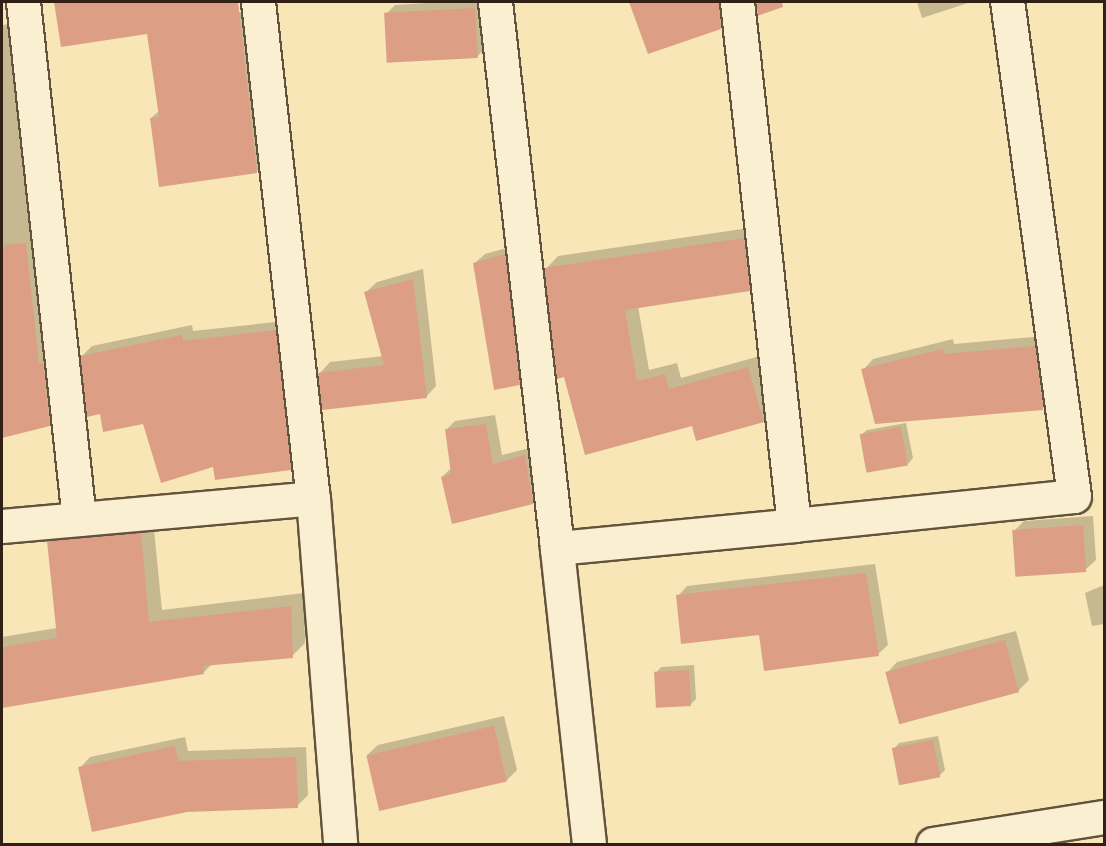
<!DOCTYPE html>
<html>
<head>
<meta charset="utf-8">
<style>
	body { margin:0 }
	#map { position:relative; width:1106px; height:846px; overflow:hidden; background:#f8e6b6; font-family:"EB Garamond",serif }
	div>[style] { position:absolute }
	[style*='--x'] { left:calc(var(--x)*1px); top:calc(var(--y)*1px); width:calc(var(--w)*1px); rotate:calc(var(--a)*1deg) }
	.shadow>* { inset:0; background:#0003 }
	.building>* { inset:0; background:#dc9f86; transform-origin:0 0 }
	.roads { filter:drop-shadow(2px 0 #63523e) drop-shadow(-2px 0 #63523e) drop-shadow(0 2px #63523e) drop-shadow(0 -2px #63523e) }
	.minor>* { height:33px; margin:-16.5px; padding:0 16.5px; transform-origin:16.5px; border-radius:16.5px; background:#faefd0 }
	.tertiary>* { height:33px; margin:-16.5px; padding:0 16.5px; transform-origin:16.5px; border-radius:16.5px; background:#faefd0 }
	span { translate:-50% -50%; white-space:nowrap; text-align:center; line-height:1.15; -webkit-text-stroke:6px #faefd0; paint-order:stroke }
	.frame { position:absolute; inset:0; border:3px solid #312016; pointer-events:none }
</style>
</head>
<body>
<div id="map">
	<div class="shadow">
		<div style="clip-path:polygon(55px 2px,201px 2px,153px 18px,254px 11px,270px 158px,256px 172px,151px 118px,159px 111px,148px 27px,62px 45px)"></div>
		<div style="clip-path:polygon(441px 2px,485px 2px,487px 46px,477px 57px,385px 15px,395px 5px)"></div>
		<div style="clip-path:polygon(635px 2px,729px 2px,731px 17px,720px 27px,632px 5px)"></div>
		<div style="clip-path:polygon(917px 2px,971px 2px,922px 18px)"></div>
		<div style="clip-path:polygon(13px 24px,17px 103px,35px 182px,60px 414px,49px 425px,2px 436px,2px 25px)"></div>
		<div style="clip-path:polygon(756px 227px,761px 278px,749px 290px,638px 306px,649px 370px,677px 363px,681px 378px,760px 356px,775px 409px,763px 421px,693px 424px,586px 453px,546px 269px,558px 256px)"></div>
		<div style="clip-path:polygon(514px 246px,529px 374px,519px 384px,475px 263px,485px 254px)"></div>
		<div style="clip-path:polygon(423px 269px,436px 386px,426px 397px,320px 373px,330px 362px,384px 356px,366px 292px,377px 282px)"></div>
		<div style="clip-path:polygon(285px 321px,301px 458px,290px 468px,215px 465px,144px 422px,101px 413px,82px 356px,92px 346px,192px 325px,193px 331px)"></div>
		<div style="clip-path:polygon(1045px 336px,1053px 398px,1043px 408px,863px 370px,873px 359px,953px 339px,954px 344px)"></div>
		<div style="clip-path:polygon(495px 415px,502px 455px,534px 447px,542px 493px,532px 503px,442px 477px,451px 468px,446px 430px,455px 421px)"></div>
		<div style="clip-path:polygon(906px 423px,913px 458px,908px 464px,861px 435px,867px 430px)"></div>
		<div style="clip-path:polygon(1093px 516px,1096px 560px,1085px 570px,1014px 531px,1024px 521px)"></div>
		<div style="clip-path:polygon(153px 520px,162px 610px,304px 593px,305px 643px,292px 656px,212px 664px,203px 673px,2px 706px,2px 637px,57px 628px,48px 541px,61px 528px)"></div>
		<div style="clip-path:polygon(875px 564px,888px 645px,878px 654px,760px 633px,678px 596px,687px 586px)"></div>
		<div style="clip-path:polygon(1104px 585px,1104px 624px,1092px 626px,1085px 593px)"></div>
		<div style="clip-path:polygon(1016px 631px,1029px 680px,1018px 691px,887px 673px,897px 662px)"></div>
		<div style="clip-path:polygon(694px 665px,696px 699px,690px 705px,656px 673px,661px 667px)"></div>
		<div style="clip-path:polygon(504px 716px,517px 770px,506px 781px,367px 755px,378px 745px)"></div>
		<div style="clip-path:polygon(938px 736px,945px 770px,939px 776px,894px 749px,899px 743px)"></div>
		<div style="clip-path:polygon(185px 737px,188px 751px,306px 747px,308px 795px,297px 806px,80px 768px,90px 757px)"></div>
	</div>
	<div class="building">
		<div style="clip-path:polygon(54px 2px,238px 2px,257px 173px,159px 187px,150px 118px,159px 117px,147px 34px,61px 47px)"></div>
		<div style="clip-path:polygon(629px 2px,719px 2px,721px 29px,648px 54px)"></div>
		<div style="clip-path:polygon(756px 2px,782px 2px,783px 7px,757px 16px)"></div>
		<div style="left:475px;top:8px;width:50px;height:91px;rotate:87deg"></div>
		<div style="clip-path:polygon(744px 238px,750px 291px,625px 310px,637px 381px,665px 374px,669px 389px,748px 367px,764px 422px,696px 441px,692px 426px,585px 455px,564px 377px,557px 379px,544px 268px)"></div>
		<div style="clip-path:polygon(26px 243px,39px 364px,43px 363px,50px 426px,2px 438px,2px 245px)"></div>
		<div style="clip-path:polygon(505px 254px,520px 385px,494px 390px,473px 263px)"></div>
		<div style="clip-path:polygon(413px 279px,427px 398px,322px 410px,318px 373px,384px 365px,364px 292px)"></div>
		<div style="clip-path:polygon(276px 330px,291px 470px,215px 480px,213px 467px,161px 483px,143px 424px,103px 432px,100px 414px,87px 417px,80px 356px,182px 335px,183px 341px)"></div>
		<div style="clip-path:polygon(1035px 346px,1043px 410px,875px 424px,861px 369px,943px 349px,944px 354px)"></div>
		<div style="clip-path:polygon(486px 424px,493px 464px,525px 455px,533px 504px,452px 524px,441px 477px,451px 474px,445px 429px)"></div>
		<div style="left:901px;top:427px;width:39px;height:42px;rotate:80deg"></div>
		<div style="left:1083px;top:525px;width:47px;height:71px;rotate:86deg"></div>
		<div style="clip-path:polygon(141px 532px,149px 622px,291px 606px,293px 658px,203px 666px,204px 674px,2px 708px,2px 647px,57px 638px,47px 541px)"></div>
		<div style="clip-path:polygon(866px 573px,879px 656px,764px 671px,759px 635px,681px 644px,676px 595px)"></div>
		<div style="left:1005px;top:640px;width:54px;height:124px;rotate:75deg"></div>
		<div style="left:689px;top:670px;width:36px;height:35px;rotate:87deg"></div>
		<div style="left:494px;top:726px;width:57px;height:131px;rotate:77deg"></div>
		<div style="left:933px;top:740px;width:38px;height:42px;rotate:79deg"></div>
		<div style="clip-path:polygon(175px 746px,178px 761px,296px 757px,298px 808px,187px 812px,92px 832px,78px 767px)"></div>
	</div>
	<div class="roads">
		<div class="minor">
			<div style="--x:23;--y:2;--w:520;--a:83.82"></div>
			<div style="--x:258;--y:2;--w:499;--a:83.7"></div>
			<div style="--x:313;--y:498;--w:347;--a:85.5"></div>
			<div style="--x:495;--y:2;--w:550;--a:83.52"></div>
			<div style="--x:794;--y:525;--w:281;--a:-5.9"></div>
			<div style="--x:1074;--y:496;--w:499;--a:-97.7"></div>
			<div style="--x:2;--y:526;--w:312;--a:-5.1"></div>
		</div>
		<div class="tertiary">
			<div style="--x:589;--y:844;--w:298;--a:-96.2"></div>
			<div style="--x:557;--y:548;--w:238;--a:-5.5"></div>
			<div style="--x:794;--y:525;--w:526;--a:-96.22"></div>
			<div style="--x:933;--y:844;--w:173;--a:-9"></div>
		</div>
	</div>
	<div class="frame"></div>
</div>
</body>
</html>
